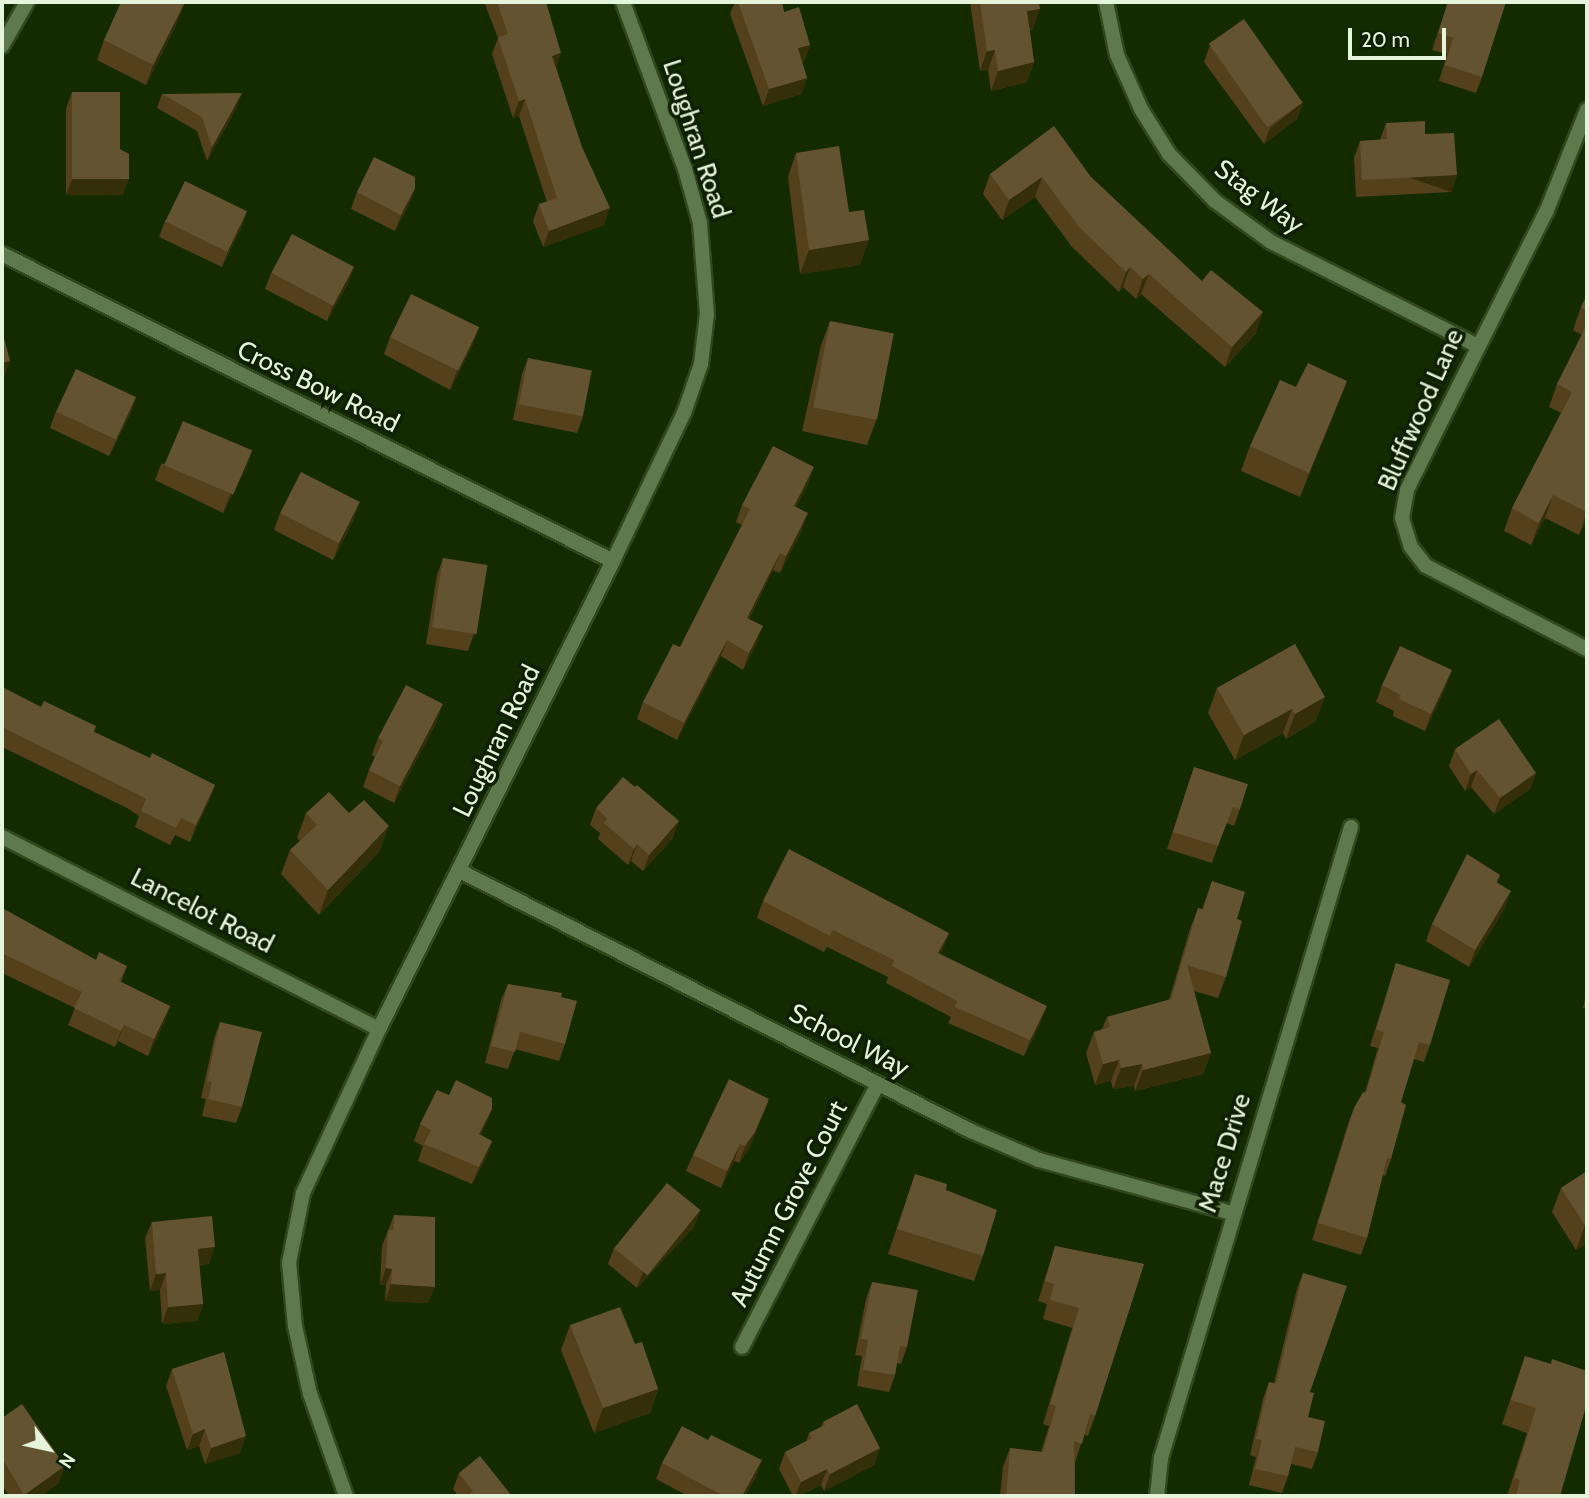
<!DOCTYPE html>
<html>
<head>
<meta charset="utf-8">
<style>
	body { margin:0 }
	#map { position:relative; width:1589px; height:1498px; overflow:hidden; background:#142b00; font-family:Cabin,sans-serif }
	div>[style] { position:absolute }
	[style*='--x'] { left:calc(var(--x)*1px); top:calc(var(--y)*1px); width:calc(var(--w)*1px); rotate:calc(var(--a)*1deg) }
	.roads { filter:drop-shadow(2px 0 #31471f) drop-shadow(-2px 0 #31471f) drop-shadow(0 2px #31471f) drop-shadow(0 -2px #31471f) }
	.minor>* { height:14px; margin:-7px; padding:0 7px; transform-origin:7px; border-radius:7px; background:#5e794c }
	.tertiary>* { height:14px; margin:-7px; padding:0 7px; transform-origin:7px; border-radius:7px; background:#5e794c }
	.wall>* { inset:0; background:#55401c }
	.shaded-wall>* { inset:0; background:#342f08; transform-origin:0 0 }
	.building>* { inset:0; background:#645331; transform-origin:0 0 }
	span { translate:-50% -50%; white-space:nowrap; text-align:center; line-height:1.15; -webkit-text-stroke:7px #0e2001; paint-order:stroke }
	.street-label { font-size:26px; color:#e5f5db }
	.frame { position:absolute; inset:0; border:4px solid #e5f5db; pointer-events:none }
	.north { position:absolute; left:14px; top:1414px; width:70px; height:70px; -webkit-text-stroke:5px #0e2001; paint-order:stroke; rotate:123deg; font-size:19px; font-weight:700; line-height:28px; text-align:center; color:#e5f5db }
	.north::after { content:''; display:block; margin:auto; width:24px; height:32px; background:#e5f5db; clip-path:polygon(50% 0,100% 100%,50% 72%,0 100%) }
	.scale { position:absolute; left:1348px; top:28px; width:98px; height:32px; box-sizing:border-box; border:4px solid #e5f5db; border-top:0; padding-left:9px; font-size:21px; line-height:24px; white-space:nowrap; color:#e5f5db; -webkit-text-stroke:5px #0e2001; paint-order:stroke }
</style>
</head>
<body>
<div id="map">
	<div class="roads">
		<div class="minor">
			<div style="--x:1106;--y:2;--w:54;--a:78.3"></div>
			<div style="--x:1117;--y:55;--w:59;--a:66"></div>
			<div style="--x:1141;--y:109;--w:53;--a:58.1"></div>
			<div style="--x:1169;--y:154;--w:66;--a:45.6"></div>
			<div style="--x:1215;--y:201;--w:69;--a:36.2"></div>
			<div style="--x:1271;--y:242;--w:229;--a:26.7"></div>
			<div style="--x:2;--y:46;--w:51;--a:-60.4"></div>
			<div style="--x:1587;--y:110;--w:108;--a:111.8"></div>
			<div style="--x:1547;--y:210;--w:313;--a:116.6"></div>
			<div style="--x:1407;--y:490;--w:28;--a:100"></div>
			<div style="--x:1402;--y:518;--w:30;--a:73"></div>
			<div style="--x:1411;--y:547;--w:24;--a:52"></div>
			<div style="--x:1426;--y:566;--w:181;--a:27.3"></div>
			<div style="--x:2;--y:254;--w:684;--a:26.68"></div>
			<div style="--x:2;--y:837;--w:423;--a:27"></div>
			<div style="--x:460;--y:871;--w:573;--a:26.97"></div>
			<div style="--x:971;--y:1131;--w:74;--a:23.1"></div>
			<div style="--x:1039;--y:1160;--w:200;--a:15.4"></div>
			<div style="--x:742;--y:1347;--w:296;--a:-62.7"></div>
			<div style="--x:1157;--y:1496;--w:38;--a:-84"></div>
			<div style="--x:1161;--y:1458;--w:659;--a:-73.24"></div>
		</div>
		<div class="tertiary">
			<div style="--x:346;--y:1496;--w:108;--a:-109.4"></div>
			<div style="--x:310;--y:1394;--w:70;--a:-102.4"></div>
			<div style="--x:295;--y:1326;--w:63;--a:-95.4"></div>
			<div style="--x:289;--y:1263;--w:71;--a:-78.7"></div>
			<div style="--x:303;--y:1193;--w:181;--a:-65.1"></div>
			<div style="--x:379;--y:1029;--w:523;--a:-63.43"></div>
			<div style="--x:613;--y:561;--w:164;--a:-64.4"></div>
			<div style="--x:684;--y:413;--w:52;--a:-70.9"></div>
			<div style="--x:701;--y:364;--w:50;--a:-83.2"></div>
			<div style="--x:707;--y:314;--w:91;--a:-94.4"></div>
			<div style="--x:700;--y:223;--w:56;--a:-105.5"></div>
			<div style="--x:685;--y:169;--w:178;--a:-110.4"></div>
		</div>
	</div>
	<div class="wall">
		<div style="clip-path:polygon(484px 2px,546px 2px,556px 67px,604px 225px,543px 247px,533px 221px,539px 204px,547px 202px,519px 116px,513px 118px,492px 54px,498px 38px)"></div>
		<div style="clip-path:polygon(735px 2px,782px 2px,784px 12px,810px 45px,804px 61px,802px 62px,807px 78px,801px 94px,763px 106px,730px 14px)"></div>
		<div style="clip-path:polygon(970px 2px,1039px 2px,1033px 29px,1030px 30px,1034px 62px,1027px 82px,991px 91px,988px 70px,980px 71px)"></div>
		<div style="clip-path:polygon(1448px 2px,1482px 77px,1476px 93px,1439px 81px,1447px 54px,1432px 50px)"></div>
		<div style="clip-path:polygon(184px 4px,176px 25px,146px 85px,97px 60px,104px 40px)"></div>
		<div style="clip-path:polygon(1210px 45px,1303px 102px,1297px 119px,1264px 144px,1204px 62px)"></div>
		<div style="clip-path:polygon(72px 92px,120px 149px,123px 195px,66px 195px,66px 109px)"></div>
		<div style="clip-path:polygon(162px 94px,237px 107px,207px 161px,197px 131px,157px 108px)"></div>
		<div style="clip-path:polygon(1386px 123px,1425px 134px,1457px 175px,1451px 192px,1356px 197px,1354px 158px,1360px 141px,1380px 140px)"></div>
		<div style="clip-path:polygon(796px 153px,849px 212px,860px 265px,800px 274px,788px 177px)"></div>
		<div style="clip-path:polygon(990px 174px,1091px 177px,1256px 333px,1225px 367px,1141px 294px,1136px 299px,1123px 287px,1119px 292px,1072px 247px,1035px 197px,1002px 220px,983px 194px)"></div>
		<div style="clip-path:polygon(415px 188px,409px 204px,395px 231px,351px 209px,357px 192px)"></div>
		<div style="clip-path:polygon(247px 211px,241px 228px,222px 267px,159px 237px,165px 221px)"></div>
		<div style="clip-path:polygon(354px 267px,348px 283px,327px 321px,265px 289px,271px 273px)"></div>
		<div style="clip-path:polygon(1587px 295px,1587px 517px,1579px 535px,1545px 518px,1531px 545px,1504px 531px,1512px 508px,1561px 413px,1549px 407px,1557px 384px,1582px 335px,1573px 330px,1581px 307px)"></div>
		<div style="clip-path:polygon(830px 321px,876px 421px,867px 445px,802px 431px,821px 345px)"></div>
		<div style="clip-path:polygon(390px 337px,473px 344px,450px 390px,384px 354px)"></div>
		<div style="clip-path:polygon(528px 358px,583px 417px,577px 433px,513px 420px,522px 374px)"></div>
		<div style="clip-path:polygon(1347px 381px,1300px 497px,1241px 471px,1250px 446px,1296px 387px)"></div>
		<div style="clip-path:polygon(136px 397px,130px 414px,109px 456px,50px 428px,56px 411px)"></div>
		<div style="clip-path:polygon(252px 451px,246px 468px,223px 513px,155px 480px,161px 464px)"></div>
		<div style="clip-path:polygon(808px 484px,796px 507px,802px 530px,780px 573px,773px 570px,749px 619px,757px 643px,743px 670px,721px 656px,677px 740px,637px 719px,643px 702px,680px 647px,742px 525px,736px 522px,742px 505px)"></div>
		<div style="clip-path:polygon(280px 513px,354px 519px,333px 560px,274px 530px)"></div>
		<div style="clip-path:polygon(443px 558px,474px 634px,468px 651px,426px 644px,437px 575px)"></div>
		<div style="clip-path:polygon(1295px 644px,1316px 721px,1286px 739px,1283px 733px,1235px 760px,1208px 713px,1217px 688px)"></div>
		<div style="clip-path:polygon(1382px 685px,1446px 687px,1425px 731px,1393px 716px,1394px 711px,1376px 702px)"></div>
		<div style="clip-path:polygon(2px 687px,41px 707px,150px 758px,215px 785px,209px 801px,190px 842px,175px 835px,170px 845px,135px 827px,139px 816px,127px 808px,2px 747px)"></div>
		<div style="clip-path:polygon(437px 721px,394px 803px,363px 787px,369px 770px,375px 757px,372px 755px,378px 738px)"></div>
		<div style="clip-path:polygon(1455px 749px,1536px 773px,1530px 789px,1494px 814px,1471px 787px,1465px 791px,1449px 766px)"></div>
		<div style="clip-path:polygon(1194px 767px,1240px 809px,1234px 826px,1226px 823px,1212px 863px,1167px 849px)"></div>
		<div style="clip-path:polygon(596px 808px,673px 838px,643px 871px,631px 861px,628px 865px,598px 839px,600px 833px,590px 825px)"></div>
		<div style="clip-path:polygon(306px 813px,380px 851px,319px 915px,281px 874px,290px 850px,300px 841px,297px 838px)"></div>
		<div style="clip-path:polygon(1500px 875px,1497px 883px,1505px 908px,1469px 967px,1426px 941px,1432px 924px)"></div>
		<div style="clip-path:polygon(1212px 881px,1237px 919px,1226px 977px,1218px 998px,1194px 991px,1211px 1053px,1203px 1074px,1135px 1091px,1134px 1086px,1113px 1089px,1111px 1081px,1095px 1085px,1086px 1053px,1094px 1032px,1102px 1029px,1107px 1017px,1169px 1000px,1190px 929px,1198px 908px,1202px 909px)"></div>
		<div style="clip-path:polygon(763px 901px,949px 933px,940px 954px,1041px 1022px,1024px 1056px,948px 1023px,951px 1017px,886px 983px,888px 977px,827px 947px,824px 952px,757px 918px)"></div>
		<div style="clip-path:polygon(2px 908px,96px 960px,127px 966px,121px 982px,170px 1006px,164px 1023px,148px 1056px,118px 1041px,115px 1047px,68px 1025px,75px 1008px,2px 973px)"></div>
		<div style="clip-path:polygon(1396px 963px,1430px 1045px,1424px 1062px,1414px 1059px,1401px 1102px,1391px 1159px,1385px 1176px,1383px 1175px,1367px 1238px,1361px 1255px,1312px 1240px,1348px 1124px,1354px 1108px,1365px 1092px,1378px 1048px,1370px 1046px)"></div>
		<div style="clip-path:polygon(508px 984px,561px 997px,565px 1044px,559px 1061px,515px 1049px,508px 1069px,485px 1063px,501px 1000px)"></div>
		<div style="clip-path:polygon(1587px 988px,1587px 1009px,1583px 1008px)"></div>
		<div style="clip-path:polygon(220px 1022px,242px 1107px,236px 1123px,202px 1116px,206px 1099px,201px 1098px,214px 1039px)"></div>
		<div style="clip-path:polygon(449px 1095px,492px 1109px,481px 1135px,492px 1141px,486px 1158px,472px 1184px,418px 1161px,423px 1146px,414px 1141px,420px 1124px)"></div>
		<div style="clip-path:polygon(769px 1099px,749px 1149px,739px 1163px,734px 1161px,721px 1188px,686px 1171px,693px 1155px)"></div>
		<div style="clip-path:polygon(1587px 1171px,1587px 1243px,1576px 1250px,1552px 1212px,1561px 1188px)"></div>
		<div style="clip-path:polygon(915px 1174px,946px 1190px,983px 1256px,974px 1281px,888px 1254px)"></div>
		<div style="clip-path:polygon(700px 1210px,694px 1227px,637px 1288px,608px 1264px,614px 1248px)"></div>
		<div style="clip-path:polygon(394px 1215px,428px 1303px,385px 1301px,386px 1285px,380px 1285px,382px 1246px)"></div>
		<div style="clip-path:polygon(152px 1222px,209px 1264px,199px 1265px,203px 1304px,197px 1321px,162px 1324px,160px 1290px,150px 1291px,145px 1238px)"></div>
		<div style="clip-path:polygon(1055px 1246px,1144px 1264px,1095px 1416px,1088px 1436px,1084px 1434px,1075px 1463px,1075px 1496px,1000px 1496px,1003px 1467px,1010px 1448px,1041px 1452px,1049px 1426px,1043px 1424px,1072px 1328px,1043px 1319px,1047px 1304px,1038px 1301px)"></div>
		<div style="clip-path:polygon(1303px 1273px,1310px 1392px,1308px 1417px,1318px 1452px,1312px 1469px,1291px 1464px,1288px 1476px,1282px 1493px,1249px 1485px,1256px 1457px,1250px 1455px,1263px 1399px,1269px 1382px,1274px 1383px,1297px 1289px)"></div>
		<div style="clip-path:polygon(872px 1282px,907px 1347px,901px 1364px,897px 1363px,895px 1375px,889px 1392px,857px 1386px,862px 1356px,855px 1355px,866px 1299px)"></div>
		<div style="clip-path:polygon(570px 1325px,635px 1344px,658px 1389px,650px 1413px,594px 1433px,561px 1350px)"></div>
		<div style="clip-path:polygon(1525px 1356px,1560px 1496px,1507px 1496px,1527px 1433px,1502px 1424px)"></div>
		<div style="clip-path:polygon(172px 1369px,240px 1453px,205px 1464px,199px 1446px,187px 1450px,166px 1386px)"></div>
		<div style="clip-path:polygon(2px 1418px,59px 1483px,40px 1496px,9px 1496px,2px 1485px)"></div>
		<div style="clip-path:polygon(823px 1422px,880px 1448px,874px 1465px,824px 1491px,821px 1485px,799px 1496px,793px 1496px,779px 1469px,785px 1452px,806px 1442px,809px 1433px,821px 1427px)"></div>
		<div style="clip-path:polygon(662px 1463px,756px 1477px,745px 1496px,688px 1496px,656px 1479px)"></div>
		<div style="clip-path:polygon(459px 1473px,512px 1496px,458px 1496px,453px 1489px)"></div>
	</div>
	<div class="shaded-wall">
		<div style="clip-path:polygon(184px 4px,176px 25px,146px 85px,153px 65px)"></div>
		<div style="clip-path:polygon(1040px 9px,1033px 29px,1020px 31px,1027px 11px)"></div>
		<div style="clip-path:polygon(810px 45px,804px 61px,792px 65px,798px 48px)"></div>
		<div style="clip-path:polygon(995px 50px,988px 70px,980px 71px,987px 51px)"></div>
		<div style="clip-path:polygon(561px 53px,555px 70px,552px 56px)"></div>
		<div style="clip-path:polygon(1034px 62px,1027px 82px,991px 91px,998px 71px)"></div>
		<div style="clip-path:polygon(807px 78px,801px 94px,763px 106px,769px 89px)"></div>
		<div style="clip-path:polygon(242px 93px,237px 107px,207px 161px,212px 147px)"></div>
		<div style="clip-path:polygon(525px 99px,519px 116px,513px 118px,519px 101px)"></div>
		<div style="clip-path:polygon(1303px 102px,1297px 119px,1264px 144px,1270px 128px)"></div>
		<div style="left:1457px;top:175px;width:18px;height:95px;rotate:109deg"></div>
		<div style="clip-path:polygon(1042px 177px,1035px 197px,1002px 220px,1009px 200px)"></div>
		<div style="clip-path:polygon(72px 179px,129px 179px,123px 195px,66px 195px)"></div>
		<div style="clip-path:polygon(415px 188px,409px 204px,395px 231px,401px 215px)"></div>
		<div style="clip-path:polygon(610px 208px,604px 225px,543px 247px,549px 231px)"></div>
		<div style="clip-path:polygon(247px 211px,241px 228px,222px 267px,228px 251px)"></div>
		<div style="clip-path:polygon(869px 240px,860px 265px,800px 274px,809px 250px)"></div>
		<div style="clip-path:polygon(354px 267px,348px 283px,327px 321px,333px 305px)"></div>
		<div style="clip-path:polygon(1130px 267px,1123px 287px,1119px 292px,1126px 272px)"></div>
		<div style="clip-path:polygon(1149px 274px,1141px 294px,1136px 299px,1143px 279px)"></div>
		<div style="clip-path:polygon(1263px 312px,1256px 333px,1225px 367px,1232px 347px)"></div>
		<div style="clip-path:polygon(479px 327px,473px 344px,450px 390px,456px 373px)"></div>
		<div style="clip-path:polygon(10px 361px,4px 377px,2px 378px,2px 363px)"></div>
		<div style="clip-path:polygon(1347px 381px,1338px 405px,1300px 497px,1309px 473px)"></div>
		<div style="clip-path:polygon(136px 397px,130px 414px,109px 456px,116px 440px)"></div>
		<div style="clip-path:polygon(252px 451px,246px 468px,223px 513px,229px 497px)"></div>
		<div style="clip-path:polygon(814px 467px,808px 484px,788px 523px,794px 506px)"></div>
		<div style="clip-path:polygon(1553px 495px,1545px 518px,1531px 545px,1539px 523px)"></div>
		<div style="clip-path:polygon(360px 502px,354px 519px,333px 560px,339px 543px)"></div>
		<div style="clip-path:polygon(1587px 511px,1587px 517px,1579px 535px)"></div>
		<div style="clip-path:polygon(808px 513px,802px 530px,780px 573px,786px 556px)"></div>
		<div style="clip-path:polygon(780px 553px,773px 570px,741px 634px,747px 618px)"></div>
		<div style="clip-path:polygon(763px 626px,757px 643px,743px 670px,749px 653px)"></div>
		<div style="clip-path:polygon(727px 640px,721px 656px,677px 740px,684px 723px)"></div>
		<div style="clip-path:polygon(1452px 670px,1446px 687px,1425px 731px,1431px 714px)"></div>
		<div style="clip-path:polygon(1325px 697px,1316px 721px,1286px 739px,1295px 714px)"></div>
		<div style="clip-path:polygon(443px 704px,437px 721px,394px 803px,400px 786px)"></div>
		<div style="clip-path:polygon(1292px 709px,1283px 733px,1235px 760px,1244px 735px)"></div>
		<div style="clip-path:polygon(1477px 770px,1471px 787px,1465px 791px,1471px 774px)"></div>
		<div style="clip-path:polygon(1536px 773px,1530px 789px,1494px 814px,1500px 798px)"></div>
		<div style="clip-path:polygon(215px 785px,209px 801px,190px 842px,196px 825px)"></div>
		<div style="clip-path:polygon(679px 821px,673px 838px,643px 871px,649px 855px)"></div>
		<div style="clip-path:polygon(389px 826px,380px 851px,319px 915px,328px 890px)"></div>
		<div style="clip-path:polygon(637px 844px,631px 861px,628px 865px,634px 849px)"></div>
		<div style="clip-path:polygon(1511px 891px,1505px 908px,1469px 967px,1475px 950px)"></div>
		<div style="clip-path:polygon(949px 933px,943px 950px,932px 969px,938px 953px)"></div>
		<div style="clip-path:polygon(170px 1006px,164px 1023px,148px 1056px,154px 1039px)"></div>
		<div style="clip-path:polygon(1047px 1006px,1041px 1022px,1024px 1056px,1030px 1040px)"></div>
		<div style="clip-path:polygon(124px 1025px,118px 1041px,115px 1047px,121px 1031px)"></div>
		<div style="clip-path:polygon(1211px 1053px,1203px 1074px,1135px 1091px,1143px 1070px)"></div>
		<div style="clip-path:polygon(1119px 1060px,1111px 1081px,1095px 1085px,1103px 1064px)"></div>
		<div style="clip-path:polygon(1142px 1064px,1134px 1086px,1113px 1089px,1121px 1068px)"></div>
		<div style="clip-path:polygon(769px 1099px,749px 1149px,739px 1163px,745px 1146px)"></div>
		<div style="clip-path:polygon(492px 1109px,486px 1125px,473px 1151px,479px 1134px)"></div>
		<div style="clip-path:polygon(492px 1141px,486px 1158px,472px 1184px,479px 1167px)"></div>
		<div style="clip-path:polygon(740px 1144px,734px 1161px,721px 1188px,727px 1171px)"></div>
		<div style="clip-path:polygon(700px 1210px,694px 1227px,637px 1288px,643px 1271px)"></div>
		<div style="clip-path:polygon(1587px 1224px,1587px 1243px,1576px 1250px,1585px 1225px)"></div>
		<div style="clip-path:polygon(215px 1247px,209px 1264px,192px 1265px,198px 1249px)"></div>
		<div style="clip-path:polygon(386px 1268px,392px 1269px,386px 1285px,380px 1285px)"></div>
		<div style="clip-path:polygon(166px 1273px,160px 1290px,150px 1291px,156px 1274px)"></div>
		<div style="clip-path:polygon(391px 1284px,435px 1287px,428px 1303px,385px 1301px)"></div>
		<div style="clip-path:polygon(203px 1304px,197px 1321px,162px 1324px,168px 1307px)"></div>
		<div style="clip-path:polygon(658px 1389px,650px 1413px,594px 1433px,603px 1408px)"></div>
		<div style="clip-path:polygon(205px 1429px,199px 1446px,187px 1450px,193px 1434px)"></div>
		<div style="clip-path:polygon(246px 1436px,240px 1453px,205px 1464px,211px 1448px)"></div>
		<div style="clip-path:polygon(880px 1448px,874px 1465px,824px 1491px,830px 1474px)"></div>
		<div style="clip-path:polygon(762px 1460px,756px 1477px,745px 1496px,742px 1496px)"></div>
		<div style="clip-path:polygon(65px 1466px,59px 1483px,40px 1496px,23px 1496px)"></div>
		<div style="clip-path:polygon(827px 1469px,821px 1485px,799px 1496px,795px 1496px,801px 1482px)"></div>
	</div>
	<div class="building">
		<div style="clip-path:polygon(121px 2px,179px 2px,184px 4px,153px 65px,104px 40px)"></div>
		<div style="clip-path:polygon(497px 2px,546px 2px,561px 53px,552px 56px,582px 147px,610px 208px,549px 231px,539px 204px,557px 198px,525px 99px,519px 101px,498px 38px,508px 34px)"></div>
		<div style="clip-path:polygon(738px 2px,782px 2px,784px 12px,799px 7px,810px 45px,798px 48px,807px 78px,769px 89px)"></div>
		<div style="clip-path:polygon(980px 2px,1039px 2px,1040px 9px,1027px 11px,1034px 62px,998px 71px,995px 50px,987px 51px)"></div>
		<div style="clip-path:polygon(1448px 2px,1506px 2px,1482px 77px,1445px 65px,1453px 38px,1438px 33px)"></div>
		<div style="left:1244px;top:19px;width:102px;height:43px;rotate:55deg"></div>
		<div style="clip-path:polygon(72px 92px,120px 92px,120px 149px,129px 154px,129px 179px,72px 179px)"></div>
		<div style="clip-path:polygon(242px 93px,212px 147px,202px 117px,162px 94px)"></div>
		<div style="clip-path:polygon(1425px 121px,1425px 134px,1454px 133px,1457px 175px,1362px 180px,1360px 141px,1387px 139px,1386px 123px)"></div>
		<div style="clip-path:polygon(1054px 126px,1091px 177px,1202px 281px,1211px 270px,1263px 312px,1232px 347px,1149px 274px,1143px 279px,1130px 267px,1126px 272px,1079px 227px,1042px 177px,1009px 200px,990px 174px)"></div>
		<div style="clip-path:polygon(839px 146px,849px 212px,864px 210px,869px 240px,809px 250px,796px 153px)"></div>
		<div style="clip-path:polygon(374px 157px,415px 177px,415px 188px,401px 215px,357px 192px)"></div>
		<div style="left:185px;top:181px;width:69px;height:45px;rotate:26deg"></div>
		<div style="left:292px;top:234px;width:70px;height:44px;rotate:28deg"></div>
		<div style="left:411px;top:294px;width:76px;height:48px;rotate:26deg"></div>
		<div style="clip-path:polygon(1587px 295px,1587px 311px,1581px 307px)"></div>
		<div style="left:830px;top:321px;width:65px;height:88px;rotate:11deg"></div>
		<div style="clip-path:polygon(1587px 324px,1587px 512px,1553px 495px,1539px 523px,1512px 508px,1572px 392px,1557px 384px)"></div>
		<div style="clip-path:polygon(2px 330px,10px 361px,2px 363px)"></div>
		<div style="left:528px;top:358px;width:65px;height:47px;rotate:11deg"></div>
		<div style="clip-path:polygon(1308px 363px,1347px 381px,1309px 473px,1250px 446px,1280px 380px,1296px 387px)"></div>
		<div style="left:76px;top:369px;width:66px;height:47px;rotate:25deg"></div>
		<div style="left:183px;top:421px;width:75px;height:48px;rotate:23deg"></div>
		<div style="clip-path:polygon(773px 446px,814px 467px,794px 506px,808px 513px,786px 556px,780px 553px,747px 618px,763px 626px,749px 653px,727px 640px,684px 723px,643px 702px,673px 644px,680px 647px,750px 509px,742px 505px)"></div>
		<div style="left:301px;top:472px;width:66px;height:46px;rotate:27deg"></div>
		<div style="left:443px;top:558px;width:45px;height:70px;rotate:9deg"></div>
		<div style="clip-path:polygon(1295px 644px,1325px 697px,1295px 714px,1292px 709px,1244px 735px,1217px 688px)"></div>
		<div style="clip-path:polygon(1400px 646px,1452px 670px,1431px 714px,1399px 699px,1401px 695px,1382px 685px)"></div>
		<div style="clip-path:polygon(406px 685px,443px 704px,400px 786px,369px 770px,383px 741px,378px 738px)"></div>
		<div style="clip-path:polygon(2px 687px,41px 707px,44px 701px,96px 726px,94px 732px,150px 758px,152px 753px,215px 785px,196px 825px,181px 818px,176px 828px,141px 811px,146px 799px,133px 792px,2px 727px)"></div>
		<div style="clip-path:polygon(1499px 719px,1536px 773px,1500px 798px,1477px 770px,1471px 774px,1455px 749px)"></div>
		<div style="clip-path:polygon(1194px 767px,1248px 784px,1240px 809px,1233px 807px,1218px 846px,1173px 832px)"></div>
		<div style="clip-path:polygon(623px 777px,635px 787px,637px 785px,679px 821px,649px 855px,637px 844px,634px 849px,604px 823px,607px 818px,596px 808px)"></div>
		<div style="clip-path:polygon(329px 792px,349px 813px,364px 800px,389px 826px,328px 890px,290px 850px,317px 825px,306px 813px)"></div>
		<div style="clip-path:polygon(789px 849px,949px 933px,938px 953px,1047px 1006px,1030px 1040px,955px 1007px,957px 1001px,892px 966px,894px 960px,833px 930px,830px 936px,763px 901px)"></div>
		<div style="clip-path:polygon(1467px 854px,1500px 875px,1496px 882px,1511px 891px,1475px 950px,1432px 924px)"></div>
		<div style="clip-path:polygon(1212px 881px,1245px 892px,1237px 919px,1242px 921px,1226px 977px,1187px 965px,1211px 1053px,1143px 1070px,1142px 1064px,1121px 1068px,1119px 1060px,1103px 1064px,1094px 1032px,1110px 1027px,1107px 1017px,1171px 999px,1198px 908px,1203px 910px)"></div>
		<div style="clip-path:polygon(2px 908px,96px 960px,99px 952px,127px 966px,119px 981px,170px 1006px,154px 1039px,124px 1025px,121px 1031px,74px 1008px,82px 992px,2px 953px)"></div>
		<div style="clip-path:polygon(1396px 963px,1450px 980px,1430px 1045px,1419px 1042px,1401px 1102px,1406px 1105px,1391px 1159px,1387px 1158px,1367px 1238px,1318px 1223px,1354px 1108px,1363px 1092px,1366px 1093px,1384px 1032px,1376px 1030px)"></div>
		<div style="clip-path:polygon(508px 984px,562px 993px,561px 997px,577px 1001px,565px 1044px,520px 1032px,515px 1052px,491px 1046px)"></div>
		<div style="clip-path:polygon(220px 1022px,262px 1032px,242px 1107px,208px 1099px,212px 1082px,207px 1081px)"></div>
		<div style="clip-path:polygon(729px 1079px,769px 1099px,755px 1132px,745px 1146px,740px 1144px,727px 1171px,693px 1155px)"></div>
		<div style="clip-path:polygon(456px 1080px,492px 1098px,492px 1109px,479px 1134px,492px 1141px,479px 1167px,424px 1144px,431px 1130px,420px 1124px,437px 1090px,449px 1095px)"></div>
		<div style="clip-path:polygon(1587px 1171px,1587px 1224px,1585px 1225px,1561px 1188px)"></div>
		<div style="clip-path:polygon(915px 1174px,947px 1184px,946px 1190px,997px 1210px,983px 1256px,897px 1229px)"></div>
		<div style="left:667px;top:1183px;width:43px;height:84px;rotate:39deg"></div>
		<div style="clip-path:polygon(394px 1215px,435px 1217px,435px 1287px,391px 1284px,392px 1269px,386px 1268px,388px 1230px,393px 1230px)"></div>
		<div style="clip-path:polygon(212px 1216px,215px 1247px,198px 1249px,203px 1304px,168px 1307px,166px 1273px,156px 1274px,152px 1222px)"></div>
		<div style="clip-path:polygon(1055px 1246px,1144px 1264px,1095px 1416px,1090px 1414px,1082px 1444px,1074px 1441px,1075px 1496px,1006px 1496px,1010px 1448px,1043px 1452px,1056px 1406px,1050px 1404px,1079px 1308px,1050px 1300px,1054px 1284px,1045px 1281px)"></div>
		<div style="clip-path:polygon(1303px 1273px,1347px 1286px,1310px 1392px,1314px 1393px,1308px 1417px,1325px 1421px,1318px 1452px,1295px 1447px,1288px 1476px,1255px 1469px,1262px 1440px,1256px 1439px,1269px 1382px,1276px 1384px)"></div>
		<div style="clip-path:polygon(872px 1282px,918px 1290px,907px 1347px,900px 1346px,895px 1375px,863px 1370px,868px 1340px,861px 1339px)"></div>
		<div style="clip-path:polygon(620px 1307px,635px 1344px,642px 1342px,658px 1389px,603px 1408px,570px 1325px)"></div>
		<div style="clip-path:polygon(224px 1352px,246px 1436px,211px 1448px,205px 1429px,193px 1434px,172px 1369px)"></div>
		<div style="clip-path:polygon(1525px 1356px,1551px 1364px,1552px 1359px,1587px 1371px,1587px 1403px,1560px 1496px,1516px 1496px,1520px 1480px,1514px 1478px,1536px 1408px,1511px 1400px)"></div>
		<div style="clip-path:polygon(22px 1404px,65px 1466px,24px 1495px,2px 1458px,2px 1418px)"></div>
		<div style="clip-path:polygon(857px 1404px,880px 1448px,830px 1474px,827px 1469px,801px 1482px,785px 1452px,812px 1438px,809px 1433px,825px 1425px,823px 1422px)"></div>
		<div style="clip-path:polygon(682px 1426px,708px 1440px,711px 1435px,762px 1460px,742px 1496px,724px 1496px,662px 1463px)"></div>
		<div style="clip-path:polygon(480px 1456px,512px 1496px,468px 1496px,473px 1491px,459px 1473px)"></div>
	</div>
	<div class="street-label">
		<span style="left:696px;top:139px;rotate:72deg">Loughran Road</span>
		<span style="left:1259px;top:197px;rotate:37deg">Stag Way</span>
		<span style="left:318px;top:387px;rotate:26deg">Cross Bow Road</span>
		<span style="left:1421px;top:410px;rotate:-66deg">Bluffwood Lane</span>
		<span style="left:497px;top:741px;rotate:-64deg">Loughran Road</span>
		<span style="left:202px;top:911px;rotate:27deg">Lancelot Road</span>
		<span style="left:849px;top:1041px;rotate:27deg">School Way</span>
		<span style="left:1225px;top:1153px;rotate:-73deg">Mace Drive</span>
		<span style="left:789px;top:1204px;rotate:-63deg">Autumn Grove Court</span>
	</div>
	<div class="frame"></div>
	<div class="north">N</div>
	<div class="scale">20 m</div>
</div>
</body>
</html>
